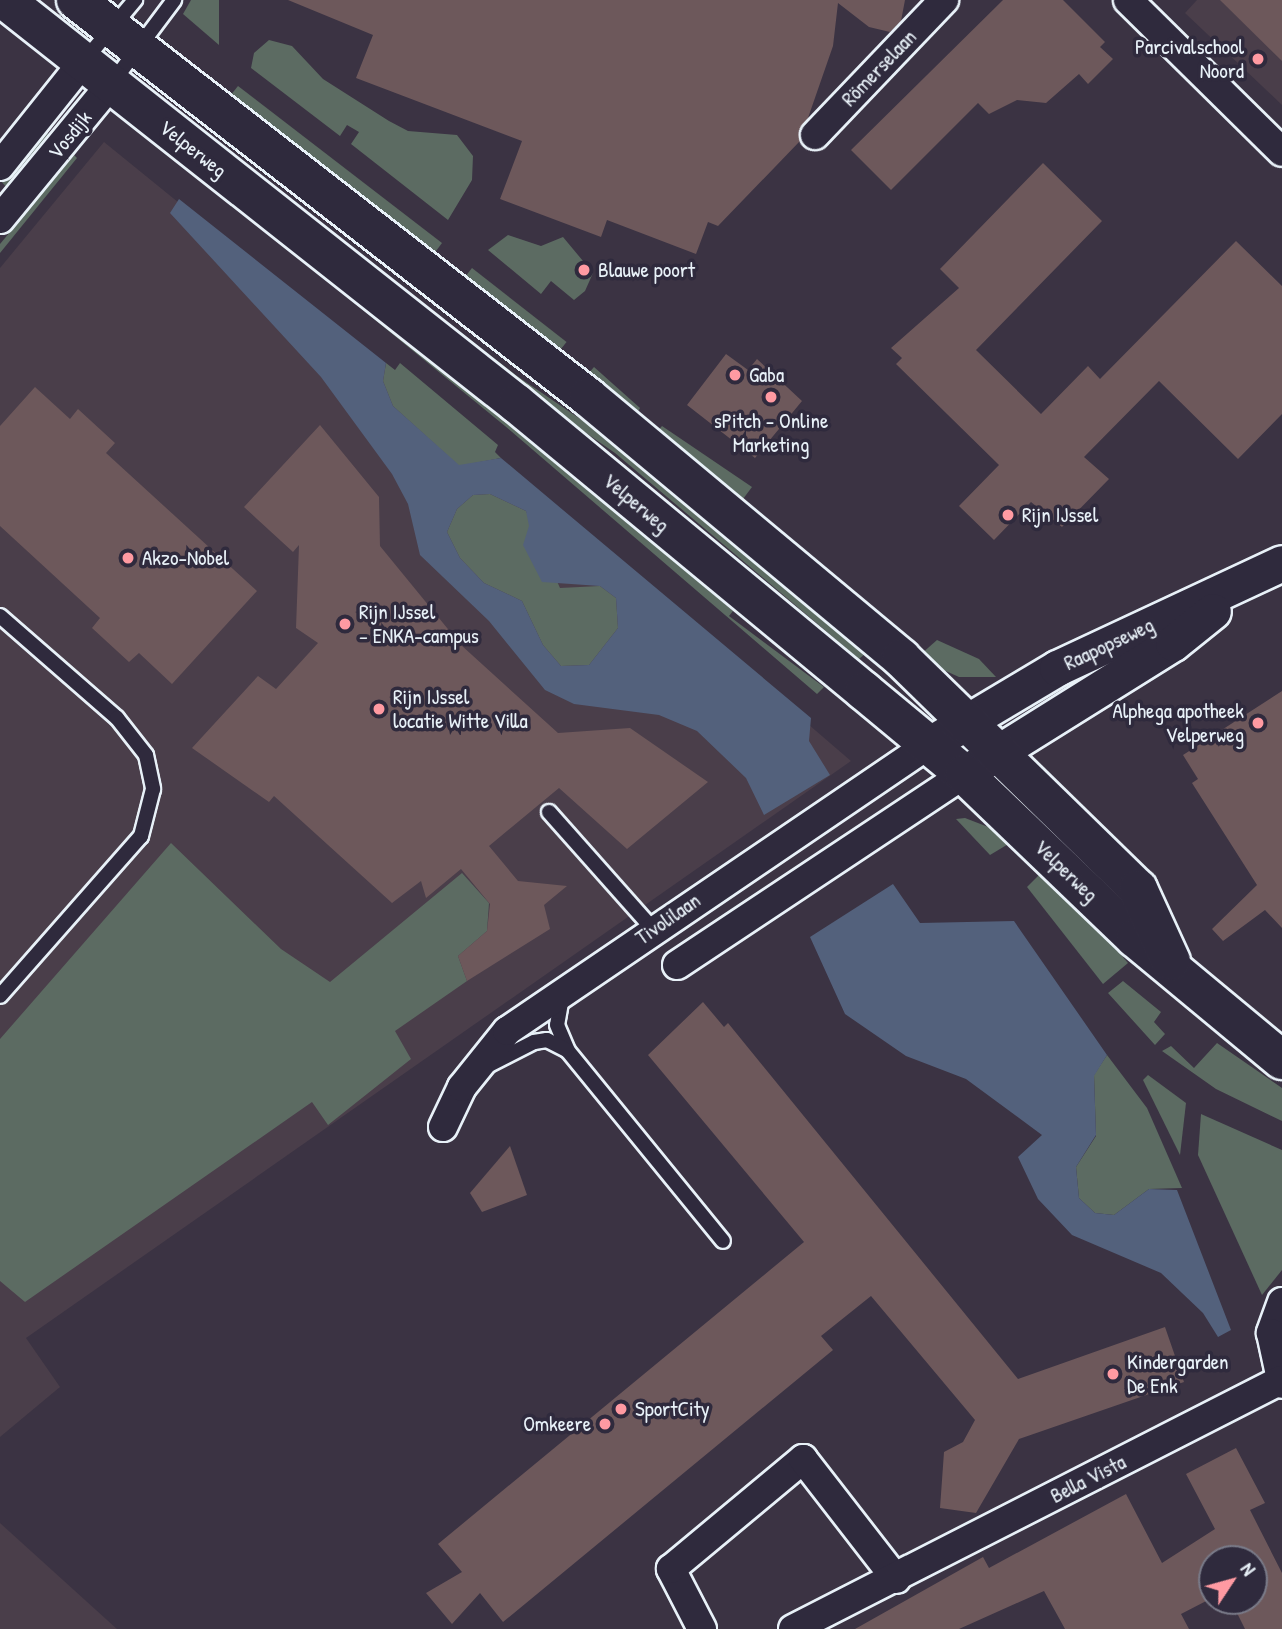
<!DOCTYPE html>
<html>
<head>
<meta charset="utf-8">
<style>
	body { margin:0 }
	#map { position:relative; width:1282px; height:1629px; overflow:hidden; background:#3b3343; font-family:"Patrick Hand",sans-serif }
	div>[style] { position:absolute }
	[style*='--x'] { left:calc(var(--x)*1px); top:calc(var(--y)*1px); width:calc(var(--w)*1px); rotate:calc(var(--a)*1deg) }
	.built>* { inset:0; background:#4a3e4a }
	.green>* { inset:0; background:#5c6b62; transform-origin:0 0 }
	.water>* { inset:0; background:#53617c }
	.building>* { inset:0; background:#6d585b }
	.roads { filter:drop-shadow(2px 0 #e8f1f8) drop-shadow(-2px 0 #e8f1f8) drop-shadow(0 2px #e8f1f8) drop-shadow(0 -2px #e8f1f8) }
	.service>* { height:14px; margin:-7px; padding:0 7px; transform-origin:7px; border-radius:7px; background:#2f2a3d }
	.minor>* { height:28px; margin:-14px; padding:0 14px; transform-origin:14px; border-radius:14px; background:#2f2a3d }
	.tertiary>* { height:35px; margin:-17.5px; padding:0 17.5px; transform-origin:17.5px; border-radius:17.5px; background:#2f2a3d }
	.secondary>* { height:38px; margin:-19px; padding:0 19px; transform-origin:19px; border-radius:19px; background:#2f2a3d }
	.dots>* { width:19px; height:19px; translate:-50% -50%; box-sizing:border-box; border:4px solid #2f2a3d; border-radius:50% }
	span { translate:-50% -50%; white-space:nowrap; text-align:center; line-height:1.15; -webkit-text-stroke:7px #2f2a3d; paint-order:stroke }
	.poi-label { font-size:21px; color:#e8f1f8 }
	.right { translate:-100% -50%; text-align:right }
	.left { translate:0 -50%; text-align:left }
	.street-label { font-size:21px; color:#e8f1f8 }
	.north { position:absolute; left:1198px; top:1545px; width:70px; height:70px; box-sizing:border-box; background:#2f2a3d; border:2px solid #797a88; border-radius:50%; rotate:54deg; font-size:19px; font-weight:700; line-height:28px; text-align:center; color:#e8f1f8 }
	.north::after { content:''; display:block; margin:auto; width:24px; height:32px; background:#ff9aa2; clip-path:polygon(50% 0,100% 100%,50% 72%,0 100%) }
</style>
</head>
<body>
<div id="map">
	<div class="built">
		<div style="clip-path:polygon(1197px 0,1282px 0,1282px 105px,1185px 13px)"></div>
		<div style="clip-path:polygon(104px 142px,588px 535px,851px 761px,26px 1338px,60px 1387px,0 1437px,0 268px)"></div>
		<div style="clip-path:polygon(0 1523px,117px 1629px,0 1629px)"></div>
	</div>
	<div class="green">
		<div style="clip-path:polygon(191px 0,219px 0,219px 45px,183px 14px)"></div>
		<div style="clip-path:polygon(269px 40px,292px 46px,323px 79px,389px 121px,408px 131px,457px 135px,473px 156px,472px 180px,448px 220px,351px 144px,359px 132px,347px 125px,340px 136px,251px 68px,254px 53px)"></div>
		<div style="clip-path:polygon(238px 86px,442px 243px,433px 255px,230px 96px)"></div>
		<div style="clip-path:polygon(43px 129px,50px 135px,7px 188px,0 180px)"></div>
		<div style="clip-path:polygon(201px 132px,517px 376px,620px 446px,866px 653px,859px 659px,615px 453px,514px 383px)"></div>
		<div style="clip-path:polygon(74px 155px,77px 158px,0 253px,0 244px)"></div>
		<div style="clip-path:polygon(178px 159px,438px 356px,733px 611px,729px 616px,824px 687px,817px 694px,505px 426px)"></div>
		<div style="clip-path:polygon(508px 235px,541px 246px,563px 237px,593px 273px,585px 291px,574px 300px,551px 281px,541px 294px,488px 250px)"></div>
		<div style="left:472px;top:268px;width:120px;height:13px;rotate:38deg"></div>
		<div style="clip-path:polygon(386px 363px,395px 370px,400px 363px,498px 445px,495px 452px,501px 458px,459px 466px,393px 406px,383px 381px)"></div>
		<div style="clip-path:polygon(594px 367px,640px 408px,636px 415px,587px 375px)"></div>
		<div style="clip-path:polygon(662px 426px,752px 487px,740px 503px,656px 433px)"></div>
		<div style="clip-path:polygon(490px 494px,526px 511px,560px 588px,600px 586px,616px 598px,618px 628px,589px 665px,561px 666px,543px 645px,522px 601px,484px 583px,460px 558px,447px 532px,457px 509px,473px 495px)"></div>
		<div style="clip-path:polygon(937px 640px,979px 659px,996px 677px,959px 677px,928px 663px,920px 655px)"></div>
		<div style="clip-path:polygon(965px 818px,996px 830px,1010px 843px,990px 855px,956px 819px)"></div>
		<div style="clip-path:polygon(171px 843px,281px 949px,330px 982px,462px 873px,489px 903px,487px 931px,458px 956px,467px 981px,395px 1031px,411px 1059px,328px 1125px,312px 1102px,25px 1302px,0 1281px,0 1039px)"></div>
		<div style="clip-path:polygon(1046px 868px,1128px 963px,1103px 984px,1027px 887px)"></div>
		<div style="clip-path:polygon(1123px 981px,1161px 1012px,1154px 1022px,1165px 1034px,1155px 1045px,1108px 993px)"></div>
		<div style="clip-path:polygon(1217px 1043px,1282px 1088px,1282px 1121px,1216px 1089px,1162px 1051px,1171px 1046px,1194px 1068px)"></div>
		<div style="clip-path:polygon(1107px 1055px,1147px 1108px,1182px 1188px,1149px 1189px,1114px 1215px,1095px 1213px,1079px 1198px,1076px 1167px,1096px 1136px,1094px 1075px)"></div>
		<div style="clip-path:polygon(1148px 1075px,1186px 1103px,1180px 1155px,1143px 1080px)"></div>
		<div style="clip-path:polygon(1201px 1114px,1282px 1150px,1282px 1270px,1262px 1295px,1198px 1155px)"></div>
	</div>
	<div class="water">
		<div style="clip-path:polygon(evenodd,179px 199px,386px 363px,383px 381px,393px 406px,459px 465px,501px 458px,811px 718px,809px 741px,830px 775px,764px 815px,746px 778px,697px 731px,659px 715px,574px 704px,545px 690px,489px 621px,420px 555px,408px 504px,392px 474px,321px 377px,170px 213px,179px 199px,490px 494px,526px 511px,529px 526px,523px 545px,542px 582px,600px 586px,616px 598px,618px 628px,589px 665px,561px 666px,543px 645px,522px 601px,484px 583px,460px 558px,447px 532px,457px 509px,473px 495px,490px 494px)"></div>
		<div style="clip-path:polygon(893px 884px,920px 923px,1014px 921px,1107px 1055px,1094px 1076px,1096px 1135px,1076px 1167px,1079px 1198px,1095px 1213px,1114px 1215px,1149px 1189px,1177px 1190px,1231px 1330px,1218px 1337px,1203px 1313px,1161px 1273px,1072px 1235px,1038px 1199px,1018px 1157px,1042px 1135px,966px 1079px,906px 1056px,845px 1014px,810px 937px)"></div>
	</div>
	<div class="building">
		<div style="clip-path:polygon(288px 0,905px 0,901px 21px,890px 32px,869px 27px,838px 3px,833px 46px,800px 141px,718px 226px,708px 222px,696px 254px,607px 220px,601px 237px,500px 199px,522px 141px,356px 78px,373px 35px)"></div>
		<div style="clip-path:polygon(1003px 0,1063px 0,1105px 42px,1100px 47px,1113px 59px,1088px 84px,1079px 74px,1046px 103px,1017px 100px,989px 114px,978px 103px,891px 190px,851px 150px)"></div>
		<div style="clip-path:polygon(1220px 0,1282px 0,1282px 61px)"></div>
		<div style="clip-path:polygon(1043px 163px,1102px 221px,976px 350px,1041px 414px,1088px 366px,1100px 379px,1236px 241px,1282px 286px,1282px 414px,1238px 459px,1159px 381px,1084px 457px,1109px 479px,1062px 527px,1031px 502px,994px 540px,959px 506px,999px 465px,896px 364px,902px 358px,891px 348px,959px 288px,940px 269px)"></div>
		<div style="clip-path:polygon(726px 354px,748px 370px,757px 359px,802px 401px,755px 458px,687px 405px)"></div>
		<div style="clip-path:polygon(35px 387px,70px 419px,78px 409px,115px 443px,106px 453px,257px 591px,172px 684px,139px 653px,129px 662px,92px 628px,100px 618px,0 526px,0 426px)"></div>
		<div style="clip-path:polygon(320px 425px,379px 497px,380px 546px,461px 645px,558px 733px,630px 728px,708px 782px,627px 849px,559px 788px,489px 846px,518px 881px,567px 886px,544px 905px,550px 929px,467px 981px,458px 956px,487px 931px,490px 904px,461px 869px,426px 898px,421px 881px,392px 903px,274px 796px,269px 802px,192px 748px,258px 676px,276px 689px,318px 643px,296px 628px,299px 545px,293px 552px,244px 507px)"></div>
		<div style="clip-path:polygon(1282px 691px,1282px 928px,1265px 910px,1223px 941px,1212px 929px,1257px 885px,1192px 783px,1198px 779px,1183px 755px)"></div>
		<div style="clip-path:polygon(703px 1002px,724px 1027px,728px 1023px,1018px 1379px,1165px 1327px,1184px 1382px,1019px 1439px,976px 1513px,940px 1508px,944px 1452px,963px 1442px,975px 1420px,871px 1296px,821px 1336px,833px 1350px,503px 1622px,480px 1593px,452px 1624px,426px 1593px,462px 1572px,438px 1544px,804px 1242px,648px 1055px)"></div>
		<div style="clip-path:polygon(510px 1146px,527px 1195px,482px 1212px,470px 1193px)"></div>
		<div style="clip-path:polygon(1236px 1448px,1265px 1503px,1250px 1510px,1282px 1573px,1282px 1629px,1245px 1629px,1231px 1601px,1254px 1601px,1254px 1559px,1212px 1559px,1212px 1598px,1181px 1614px,1189px 1629px,1065px 1629px,1044px 1591px,959px 1629px,855px 1629px,983px 1557px,989px 1568px,1126px 1494px,1162px 1563px,1215px 1529px,1186px 1474px)"></div>
	</div>
	<div class="roads">
		<div class="service">
			<div style="--x:84;--y:61;--w:80;--a:-50.1"></div>
			<div style="--x:112;--y:83;--w:104;--a:-53.2"></div>
			<div style="--x:0;--y:616;--w:155;--a:41.1"></div>
			<div style="--x:117;--y:718;--w:47;--a:51.9"></div>
			<div style="--x:146;--y:755;--w:35;--a:78"></div>
			<div style="--x:153;--y:789;--w:49;--a:104.3"></div>
			<div style="--x:141;--y:836;--w:213;--a:131.4"></div>
			<div style="--x:549;--y:812;--w:157;--a:48.4"></div>
			<div style="--x:562;--y:997;--w:28;--a:100"></div>
			<div style="--x:557;--y:1025;--w:28;--a:67"></div>
			<div style="--x:568;--y:1051;--w:245;--a:50.8"></div>
			<div style="--x:485;--y:1067;--w:55;--a:-27"></div>
			<div style="--x:534;--y:1042;--w:13;--a:-9"></div>
			<div style="--x:547;--y:1040;--w:22;--a:27"></div>
		</div>
		<div class="minor">
			<div style="--x:1128;--y:0;--w:216;--a:44.6"></div>
			<div style="--x:815;--y:135;--w:187;--a:-46.3"></div>
			<div style="--x:0;--y:166;--w:133;--a:-51.4"></div>
			<div style="--x:0;--y:219;--w:175;--a:-50.6"></div>
			<div style="--x:677;--y:965;--w:345;--a:-33.6"></div>
			<div style="--x:443;--y:1127;--w:44;--a:-64.6"></div>
			<div style="--x:462;--y:1087;--w:72;--a:-51.2"></div>
			<div style="--x:507;--y:1031;--w:509;--a:-34.19"></div>
			<div style="--x:1282;--y:1302;--w:33;--a:110"></div>
			<div style="--x:1271;--y:1333;--w:52;--a:77.8"></div>
			<div style="--x:702;--y:1629;--w:68;--a:-117.3"></div>
			<div style="--x:671;--y:1569;--w:172;--a:-39.8"></div>
			<div style="--x:803;--y:1459;--w:152;--a:52.2"></div>
			<div style="--x:793;--y:1629;--w:548;--a:-27.03"></div>
		</div>
		<div class="tertiary">
			<div style="--x:928;--y:745;--w:150;--a:-30.8"></div>
			<div style="--x:1057;--y:668;--w:248;--a:-25"></div>
			<div style="--x:973;--y:768;--w:236;--a:-32"></div>
			<div style="--x:1173;--y:643;--w:51;--a:-38.7"></div>
		</div>
		<div class="secondary">
			<div style="--x:5;--y:0;--w:652;--a:38.28"></div>
			<div style="--x:517;--y:404;--w:450;--a:39.6"></div>
			<div style="--x:864;--y:691;--w:130;--a:39.7"></div>
			<div style="--x:964;--y:774;--w:237;--a:43.8"></div>
			<div style="--x:1135;--y:938;--w:191;--a:39.7"></div>
			<div style="--x:76;--y:0;--w:648;--a:37.79"></div>
			<div style="--x:588;--y:397;--w:408;--a:39.8"></div>
			<div style="--x:901;--y:658;--w:331;--a:44.3"></div>
			<div style="--x:1138;--y:889;--w:79;--a:65.4"></div>
		</div>
	</div>
	<div class="dots">
		<div style="left:1258px;top:59px;background:#ff9aa2"></div>
		<div style="left:584px;top:270px;background:#ff9aa2"></div>
		<div style="left:735px;top:375px;background:#ff9aa2"></div>
		<div style="left:771px;top:397px;background:#ff9aa2"></div>
		<div style="left:1008px;top:515px;background:#ff9aa2"></div>
		<div style="left:128px;top:558px;background:#ff9aa2"></div>
		<div style="left:345px;top:624px;background:#ff9aa2"></div>
		<div style="left:379px;top:709px;background:#ff9aa2"></div>
		<div style="left:1258px;top:723px;background:#ff9aa2"></div>
		<div style="left:1113px;top:1374px;background:#ff9aa2"></div>
		<div style="left:621px;top:1409px;background:#ff9aa2"></div>
		<div style="left:605px;top:1424px;background:#ff9aa2"></div>
	</div>
	<div class="poi-label">
		<span class="right" style="left:1244px;top:59px">Parcivalschool<br>Noord</span>
		<span class="left" style="left:598px;top:270px">Blauwe poort</span>
		<span class="left" style="left:749px;top:375px">Gaba</span>
		<span style="left:771px;top:433px">sPitch - Online<br>Marketing</span>
		<span class="left" style="left:1022px;top:515px">Rijn IJssel</span>
		<span class="left" style="left:142px;top:558px">Akzo-Nobel</span>
		<span class="left" style="left:359px;top:624px">Rijn IJssel<br>– ENKA-campus</span>
		<span class="left" style="left:393px;top:709px">Rijn IJssel<br>locatie Witte Villa</span>
		<span class="right" style="left:1244px;top:723px">Alphega apotheek<br>Velperweg</span>
		<span class="left" style="left:1127px;top:1374px">Kindergarden<br>De Enk</span>
		<span class="left" style="left:635px;top:1409px">SportCity</span>
		<span class="right" style="left:591px;top:1424px">Omkeere</span>
	</div>
	<div class="street-label">
		<span style="left:879px;top:68px;rotate:-46deg">Römerselaan</span>
		<span style="left:70px;top:135px;rotate:-51deg">Vosdijk</span>
		<span style="left:193px;top:149px;rotate:38deg">Velperweg</span>
		<span style="left:636px;top:503px;rotate:40deg">Velperweg</span>
		<span style="left:1109px;top:644px;rotate:-25deg">Raapopseweg</span>
		<span style="left:1066px;top:871px;rotate:44deg">Velperweg</span>
		<span style="left:668px;top:919px;rotate:-35deg">Tivolilaan</span>
		<span style="left:1088px;top:1479px;rotate:-27deg">Bella Vista</span>
	</div>
	<div class="north">N</div>
</div>
</body>
</html>
